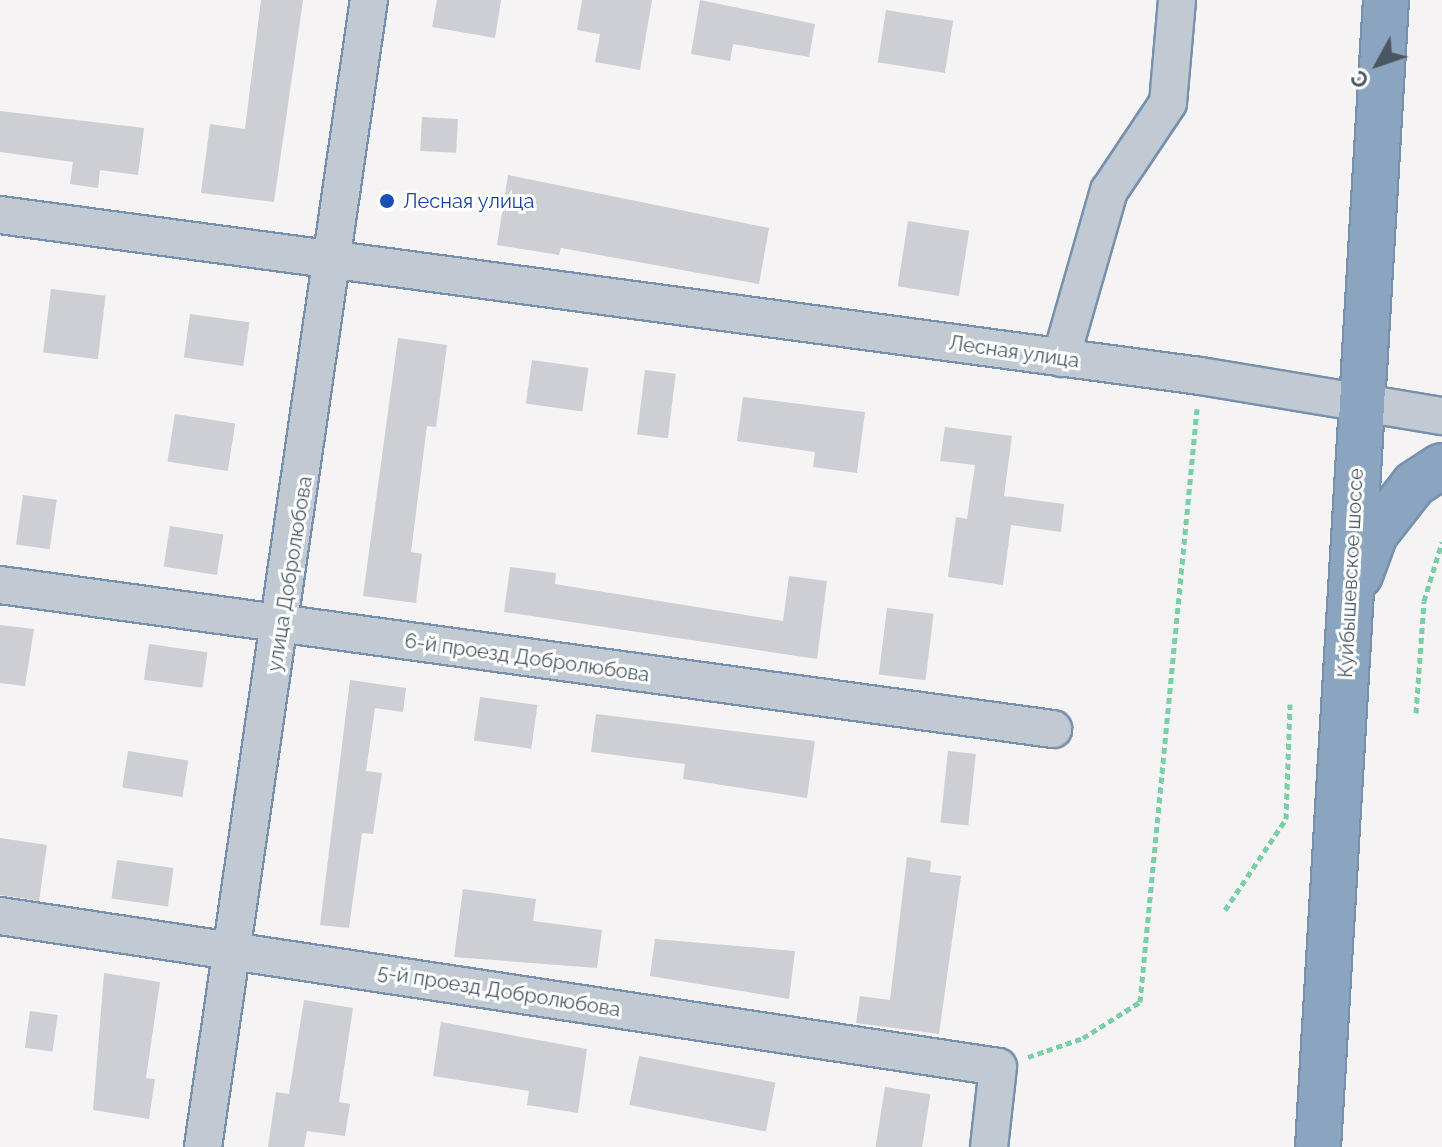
<!DOCTYPE html>
<html>
<head>
<meta charset="utf-8">
<style>
	body { margin:0 }
	#map { position:relative; width:1442px; height:1147px; overflow:hidden; background:#f5f3f3; font-family:Raleway,sans-serif }
	div>[style] { position:absolute }
	[style*='--x'] { left:calc(var(--x)*1px); top:calc(var(--y)*1px); width:calc(var(--w)*1px); rotate:calc(var(--a)*1deg) }
	.building>* { inset:0; background:#cdcfd5; transform-origin:0 0 }
	.path>* { height:5px; margin-top:-2.5px; transform-origin:0; background:repeating-linear-gradient(90deg,#7ad0a6 0 6px,transparent 0 10px) }
	.roads { filter:drop-shadow(2px 0 #7690ad) drop-shadow(-2px 0 #7690ad) drop-shadow(0 2px #7690ad) drop-shadow(0 -2px #7690ad) }
	.minor>* { height:36px; margin:-18px; padding:0 18px; transform-origin:18px; border-radius:18px; background:#c1cad2 }
	.highway>* { height:44px; margin:-22px; padding:0 22px; transform-origin:22px; border-radius:22px; background:#8ba5c1 }
	.dots>* { width:22px; height:22px; translate:-50% -50%; box-sizing:border-box; border:4px solid #fff; border-radius:50% }
	span { translate:-50% -50%; white-space:nowrap; text-align:center; line-height:1.15; -webkit-text-stroke:6px #fff; paint-order:stroke }
	.transit-label { font-size:20px; color:#164399 }
	.left { translate:0 -50%; text-align:left }
	.street-label { font-size:20px; color:#4a5661 }
	.north { position:absolute; left:1338px; top:24px; width:80px; height:80px; -webkit-text-stroke:6px #fff; paint-order:stroke; rotate:230deg; font-size:22px; font-weight:700; line-height:32px; text-align:center; color:#4a5661 }
	.north::after { content:''; display:block; margin:auto; width:28px; height:36px; background:#4a5661; clip-path:polygon(50% 0,100% 100%,50% 72%,0 100%) }
</style>
</head>
<body>
<div id="map">
	<div class="building">
		<div style="clip-path:polygon(261px 0,303px 0,274px 202px,201px 193px,210px 124px,245px 129px)"></div>
		<div style="clip-path:polygon(437px 0,501px 0,495px 38px,432px 27px)"></div>
		<div style="clip-path:polygon(582px 0,652px 0,640px 70px,595px 62px,600px 34px,577px 30px)"></div>
		<div style="clip-path:polygon(700px 0,815px 24px,809px 57px,733px 44px,730px 61px,691px 54px)"></div>
		<div style="left:886px;top:10px;width:68px;height:53px;rotate:9deg"></div>
		<div style="clip-path:polygon(0 111px,144px 128px,138px 175px,100px 170px,98px 188px,70px 184px,73px 162px,0 152px)"></div>
		<div style="left:422px;top:117px;width:36px;height:34px;rotate:3deg"></div>
		<div style="clip-path:polygon(508px 175px,769px 228px,759px 284px,561px 248px,559px 255px,497px 245px)"></div>
		<div style="left:908px;top:221px;width:62px;height:66px;rotate:9deg"></div>
		<div style="left:51px;top:289px;width:55px;height:64px;rotate:7deg"></div>
		<div style="left:190px;top:314px;width:60px;height:44px;rotate:8deg"></div>
		<div style="clip-path:polygon(398px 338px,447px 345px,436px 427px,427px 426px,411px 552px,422px 554px,416px 603px,363px 596px)"></div>
		<div style="left:532px;top:360px;width:57px;height:44px;rotate:8deg"></div>
		<div style="left:645px;top:370px;width:31px;height:65px;rotate:7deg"></div>
		<div style="clip-path:polygon(743px 397px,865px 412px,857px 473px,813px 467px,815px 452px,737px 441px)"></div>
		<div style="left:175px;top:414px;width:61px;height:48px;rotate:9deg"></div>
		<div style="clip-path:polygon(945px 427px,1012px 436px,1004px 496px,1064px 504px,1061px 532px,1011px 525px,1003px 585px,948px 577px,956px 517px,967px 519px,975px 465px,940px 461px)"></div>
		<div style="left:23px;top:495px;width:34px;height:50px;rotate:8deg"></div>
		<div style="left:170px;top:526px;width:54px;height:41px;rotate:9deg"></div>
		<div style="clip-path:polygon(510px 567px,556px 573px,555px 584px,783px 621px,789px 576px,827px 581px,817px 659px,504px 612px)"></div>
		<div style="left:887px;top:608px;width:47px;height:67px;rotate:7deg"></div>
		<div style="clip-path:polygon(0 625px,34px 629px,25px 686px,0 683px)"></div>
		<div style="left:149px;top:644px;width:59px;height:36px;rotate:8deg"></div>
		<div style="clip-path:polygon(350px 680px,406px 688px,403px 712px,375px 708px,366px 771px,382px 773px,373px 834px,362px 833px,349px 928px,320px 925px)"></div>
		<div style="left:480px;top:697px;width:58px;height:44px;rotate:8deg"></div>
		<div style="clip-path:polygon(596px 714px,815px 741px,807px 798px,683px 779px,685px 764px,591px 752px)"></div>
		<div style="left:128px;top:751px;width:61px;height:37px;rotate:9deg"></div>
		<div style="left:948px;top:751px;width:28px;height:72px;rotate:6deg"></div>
		<div style="clip-path:polygon(0 838px,47px 845px,39px 901px,0 895px)"></div>
		<div style="clip-path:polygon(907px 857px,931px 861px,930px 872px,961px 876px,939px 1034px,856px 1023px,860px 996px,890px 1000px)"></div>
		<div style="left:117px;top:860px;width:57px;height:39px;rotate:8deg"></div>
		<div style="clip-path:polygon(463px 889px,536px 899px,533px 921px,602px 930px,597px 968px,454px 957px)"></div>
		<div style="clip-path:polygon(655px 939px,795px 951px,789px 999px,650px 976px)"></div>
		<div style="clip-path:polygon(104px 973px,160px 982px,146px 1078px,155px 1079px,149px 1119px,93px 1110px)"></div>
		<div style="clip-path:polygon(304px 1000px,353px 1008px,339px 1102px,350px 1104px,345px 1136px,307px 1131px,304px 1147px,268px 1147px,276px 1092px,289px 1094px)"></div>
		<div style="left:30px;top:1011px;width:28px;height:37px;rotate:8deg"></div>
		<div style="clip-path:polygon(441px 1022px,587px 1049px,578px 1113px,527px 1105px,529px 1091px,433px 1076px)"></div>
		<div style="left:639px;top:1056px;width:139px;height:50px;rotate:11deg"></div>
		<div style="left:885px;top:1087px;width:46px;height:61px;rotate:9deg"></div>
	</div>
	<div class="path">
		<div style="--x:1416;--y:713;--w:112;--a:-85.9"></div>
		<div style="--x:1424;--y:601;--w:62;--a:-73"></div>
		<div style="--x:1225;--y:910;--w:110;--a:-56.2"></div>
		<div style="--x:1286;--y:819;--w:115;--a:-88"></div>
		<div style="--x:1028;--y:1057;--w:58;--a:-19.1"></div>
		<div style="--x:1083;--y:1038;--w:67;--a:-32.3"></div>
		<div style="--x:1140;--y:1002;--w:596;--a:-84.51"></div>
	</div>
	<div class="roads">
		<div class="minor">
			<div style="--x:0;--y:215;--w:1211;--a:7.64"></div>
			<div style="--x:1200;--y:376;--w:245;--a:9.4"></div>
			<div style="--x:1061;--y:358;--w:174;--a:-74"></div>
			<div style="--x:1109;--y:191;--w:106;--a:-56.2"></div>
			<div style="--x:1168;--y:103;--w:103;--a:-85"></div>
			<div style="--x:0;--y:585;--w:1063;--a:7.79"></div>
			<div style="--x:0;--y:916;--w:1009;--a:8.6"></div>
			<div style="--x:998;--y:1067;--w:81;--a:96.4"></div>
			<div style="--x:203;--y:1147;--w:1159;--a:-81.77"></div>
		</div>
		<div class="highway">
			<div style="--x:1360;--y:575;--w:44;--a:-69.9"></div>
			<div style="--x:1375;--y:534;--w:63;--a:-52"></div>
			<div style="--x:1414;--y:484;--w:33;--a:-33"></div>
			<div style="--x:1318;--y:1147;--w:1149;--a:-86.61"></div>
		</div>
	</div>
	<div class="dots">
		<div style="left:387px;top:201px;background:#1a4fb4"></div>
	</div>
	<div class="transit-label">
		<span class="left" style="left:403px;top:201px">Лесная улица</span>
	</div>
	<div class="street-label">
		<span style="left:1014px;top:352px;rotate:8deg">Лесная улица</span>
		<span style="left:1351px;top:573px;rotate:-87deg">Куйбышевское шоссе</span>
		<span style="left:290px;top:574px;rotate:-81deg">улица Добролюбова</span>
		<span style="left:527px;top:658px;rotate:8deg">6-й проезд Добролюбова</span>
		<span style="left:499px;top:991px;rotate:9deg">5-й проезд Добролюбова</span>
	</div>
	<div class="north">С</div>
</div>
</body>
</html>
